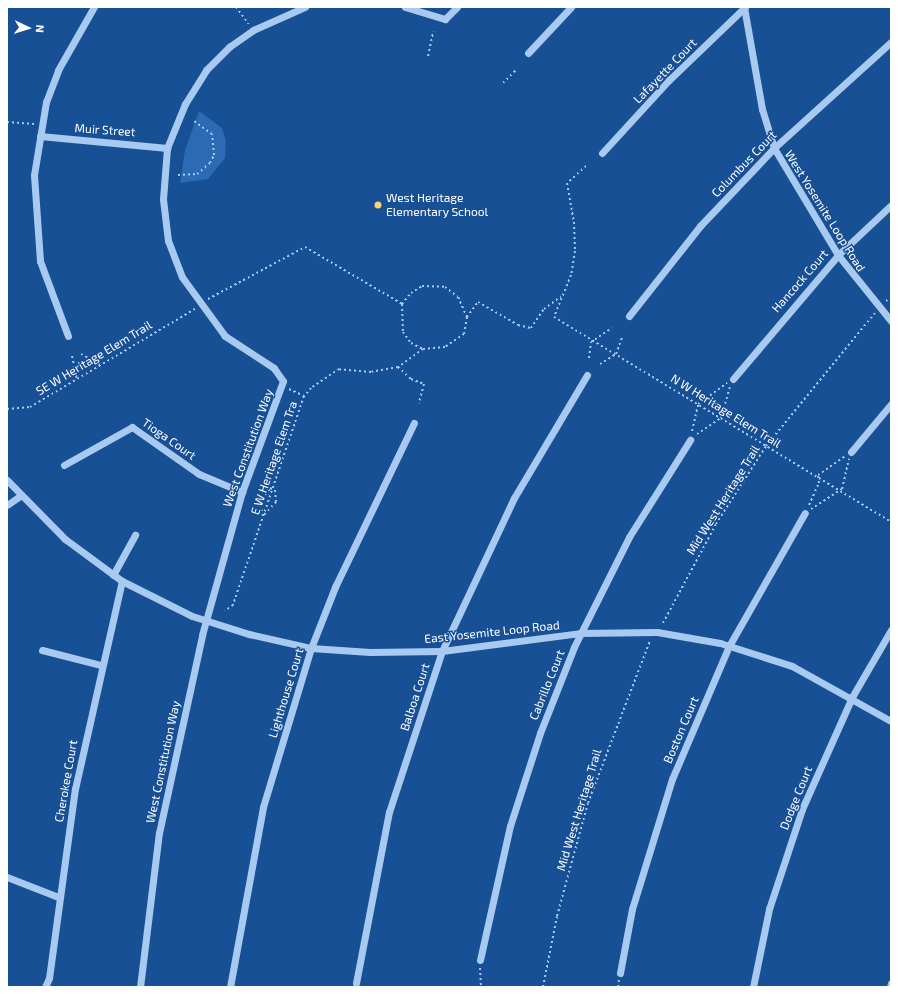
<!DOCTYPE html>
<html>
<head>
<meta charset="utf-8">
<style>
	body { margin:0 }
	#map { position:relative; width:898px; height:994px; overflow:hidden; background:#185095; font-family:"Exo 2",sans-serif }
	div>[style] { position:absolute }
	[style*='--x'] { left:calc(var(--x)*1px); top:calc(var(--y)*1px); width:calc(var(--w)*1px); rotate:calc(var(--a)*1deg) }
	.green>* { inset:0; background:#2c6ab3 }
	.path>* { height:2px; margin-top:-1px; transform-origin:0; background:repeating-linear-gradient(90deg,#a9caf0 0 2px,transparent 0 5px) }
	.minor>* { height:7px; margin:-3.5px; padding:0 3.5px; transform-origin:3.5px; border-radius:3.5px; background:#a9caf0 }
	.dots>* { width:11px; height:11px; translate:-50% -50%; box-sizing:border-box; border:2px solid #185095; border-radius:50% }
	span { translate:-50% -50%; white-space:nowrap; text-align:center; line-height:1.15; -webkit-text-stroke:3px #185095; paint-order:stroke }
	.street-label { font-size:12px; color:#fff }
	.poi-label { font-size:12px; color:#fff }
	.left { translate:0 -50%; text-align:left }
	.frame { position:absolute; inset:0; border:8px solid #fff; pointer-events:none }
	.north { position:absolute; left:8px; top:8px; width:40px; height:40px; -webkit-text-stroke:3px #185095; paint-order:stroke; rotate:94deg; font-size:11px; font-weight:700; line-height:16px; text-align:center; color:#fff }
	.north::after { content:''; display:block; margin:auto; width:14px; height:18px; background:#fff; clip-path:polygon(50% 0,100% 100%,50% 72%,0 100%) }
</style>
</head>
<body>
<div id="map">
	<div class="green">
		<div style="clip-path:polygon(199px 111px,222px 128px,226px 141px,225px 158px,208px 179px,180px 183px,185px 150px)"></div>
	</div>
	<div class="path">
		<div style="--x:236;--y:7;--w:21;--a:53"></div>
		<div style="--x:428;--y:56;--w:25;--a:-78"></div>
		<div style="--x:503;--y:83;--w:18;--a:-45"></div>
		<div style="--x:7;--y:122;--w:27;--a:4"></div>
		<div style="--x:586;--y:166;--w:25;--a:138"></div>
		<div style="--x:567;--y:183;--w:40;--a:80"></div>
		<div style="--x:574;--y:222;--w:29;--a:88"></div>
		<div style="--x:575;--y:251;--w:24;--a:99"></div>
		<div style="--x:571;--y:275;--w:45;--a:112"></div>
		<div style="--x:554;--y:317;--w:394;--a:31.3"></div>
		<div style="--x:178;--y:175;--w:19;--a:-3"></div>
		<div style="--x:197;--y:174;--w:17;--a:-40"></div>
		<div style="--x:210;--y:163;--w:9;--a:-63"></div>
		<div style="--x:214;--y:155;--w:21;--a:-95"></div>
		<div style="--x:212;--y:134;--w:24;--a:-144"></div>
		<div style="--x:208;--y:299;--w:110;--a:-28.2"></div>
		<div style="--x:305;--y:247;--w:113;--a:30.4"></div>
		<div style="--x:402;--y:304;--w:14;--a:-51"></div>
		<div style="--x:411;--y:293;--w:13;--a:-32"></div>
		<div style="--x:422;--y:286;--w:23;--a:2"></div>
		<div style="--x:445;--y:287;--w:16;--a:38"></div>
		<div style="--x:458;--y:297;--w:22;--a:66"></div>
		<div style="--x:467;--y:317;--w:17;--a:100"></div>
		<div style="--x:464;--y:334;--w:23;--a:146"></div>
		<div style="--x:445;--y:347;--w:22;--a:175"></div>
		<div style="--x:423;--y:349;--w:31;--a:144"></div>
		<div style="--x:398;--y:367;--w:27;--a:170"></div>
		<div style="--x:371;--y:372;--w:32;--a:-175"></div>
		<div style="--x:339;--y:369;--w:34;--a:146"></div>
		<div style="--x:311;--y:388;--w:11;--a:131"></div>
		<div style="--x:304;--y:396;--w:221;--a:108.8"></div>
		<div style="--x:233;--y:605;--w:10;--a:143"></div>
		<div style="--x:886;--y:301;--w:6;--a:-39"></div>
		<div style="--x:402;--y:304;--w:28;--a:88"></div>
		<div style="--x:403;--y:332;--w:14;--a:54"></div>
		<div style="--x:411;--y:343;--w:13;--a:27"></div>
		<div style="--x:467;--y:317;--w:19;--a:-54"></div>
		<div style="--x:478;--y:302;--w:46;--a:29.9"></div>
		<div style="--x:518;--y:325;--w:13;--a:13"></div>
		<div style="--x:531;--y:328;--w:23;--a:-56"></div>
		<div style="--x:544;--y:309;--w:21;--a:-37"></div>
		<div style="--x:81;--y:354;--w:23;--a:29"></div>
		<div style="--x:72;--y:356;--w:24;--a:78"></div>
		<div style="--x:589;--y:358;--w:16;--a:-83"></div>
		<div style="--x:591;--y:342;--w:25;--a:-34"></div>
		<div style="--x:600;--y:364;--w:19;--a:-32"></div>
		<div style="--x:616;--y:354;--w:20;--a:-70"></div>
		<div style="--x:398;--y:367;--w:18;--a:43"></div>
		<div style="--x:411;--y:379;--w:14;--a:21"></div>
		<div style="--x:424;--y:384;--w:20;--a:105"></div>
		<div style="--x:289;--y:389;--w:17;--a:25"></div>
		<div style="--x:7;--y:409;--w:23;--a:-5"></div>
		<div style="--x:30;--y:407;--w:192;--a:-30.7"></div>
		<div style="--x:692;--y:431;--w:28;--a:-77"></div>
		<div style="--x:698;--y:404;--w:36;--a:-36"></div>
		<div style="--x:697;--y:434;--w:29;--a:-34"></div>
		<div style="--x:721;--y:418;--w:32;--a:-74"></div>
		<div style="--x:270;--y:488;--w:5;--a:22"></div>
		<div style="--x:275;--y:490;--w:12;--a:85"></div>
		<div style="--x:276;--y:502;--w:19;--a:133"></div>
		<div style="--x:263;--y:516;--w:13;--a:-103"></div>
		<div style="--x:260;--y:503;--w:18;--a:-56"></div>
		<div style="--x:809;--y:505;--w:24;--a:-66"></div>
		<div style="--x:819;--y:483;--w:8;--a:-97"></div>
		<div style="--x:818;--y:475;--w:33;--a:-35"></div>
		<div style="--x:811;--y:509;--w:37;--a:-33"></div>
		<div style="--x:842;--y:489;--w:31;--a:-77"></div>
		<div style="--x:663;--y:623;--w:112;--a:-61.8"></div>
		<div style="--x:716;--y:524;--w:93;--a:-57.3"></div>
		<div style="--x:766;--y:446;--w:172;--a:-50.7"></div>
		<div style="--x:480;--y:968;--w:19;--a:87"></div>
		<div style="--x:543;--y:987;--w:72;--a:-78.8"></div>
		<div style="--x:557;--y:916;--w:117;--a:-74.7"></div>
		<div style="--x:588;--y:803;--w:173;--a:-69.1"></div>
		<div style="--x:618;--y:987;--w:7;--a:-82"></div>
	</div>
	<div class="minor">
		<div style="--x:405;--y:7;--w:42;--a:16.7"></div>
		<div style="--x:445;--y:19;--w:17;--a:-45"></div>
		<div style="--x:744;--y:7;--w:104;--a:80"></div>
		<div style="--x:762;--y:109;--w:41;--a:72.9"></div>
		<div style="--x:774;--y:148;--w:125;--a:59.1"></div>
		<div style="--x:838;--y:255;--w:85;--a:51.2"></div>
		<div style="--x:528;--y:53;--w:63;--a:-46.9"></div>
		<div style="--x:40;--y:136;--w:128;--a:5.4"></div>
		<div style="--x:602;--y:153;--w:99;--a:-47.5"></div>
		<div style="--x:669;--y:80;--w:105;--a:-43.8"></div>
		<div style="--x:629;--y:316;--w:115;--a:-51.7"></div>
		<div style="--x:700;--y:226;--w:108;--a:-46.5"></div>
		<div style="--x:774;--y:148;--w:158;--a:-42.2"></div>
		<div style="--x:68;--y:336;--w:80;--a:-110.5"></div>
		<div style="--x:40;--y:261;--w:86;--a:-94"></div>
		<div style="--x:34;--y:175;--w:74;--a:-80.7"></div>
		<div style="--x:46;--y:102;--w:34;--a:-69"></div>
		<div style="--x:58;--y:70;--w:73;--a:-60.3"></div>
		<div style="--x:733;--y:379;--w:162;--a:-49.7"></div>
		<div style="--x:838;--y:255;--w:73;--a:-43.3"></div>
		<div style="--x:851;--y:452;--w:62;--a:-50.2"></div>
		<div style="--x:64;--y:465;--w:78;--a:-29.2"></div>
		<div style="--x:132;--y:427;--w:82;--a:35"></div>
		<div style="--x:199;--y:474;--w:47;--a:22.7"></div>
		<div style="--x:7;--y:480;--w:83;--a:45.5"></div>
		<div style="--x:65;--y:539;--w:71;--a:36.4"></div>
		<div style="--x:122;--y:581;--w:78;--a:26.6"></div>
		<div style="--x:192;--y:616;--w:60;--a:17.5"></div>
		<div style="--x:249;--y:634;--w:64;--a:12.7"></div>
		<div style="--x:311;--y:648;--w:59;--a:3.9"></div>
		<div style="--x:370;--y:652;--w:72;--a:-0.8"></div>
		<div style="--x:442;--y:651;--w:139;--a:-7.4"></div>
		<div style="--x:580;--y:633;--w:77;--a:-0.7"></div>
		<div style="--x:657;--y:632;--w:64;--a:9.9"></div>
		<div style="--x:720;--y:643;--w:76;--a:17.7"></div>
		<div style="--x:792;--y:666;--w:113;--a:29.1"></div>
		<div style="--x:7;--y:505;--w:16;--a:-35"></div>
		<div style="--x:113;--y:575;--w:46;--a:-61.2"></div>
		<div style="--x:42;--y:650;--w:61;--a:14.3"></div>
		<div style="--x:7;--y:877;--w:55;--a:21.4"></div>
		<div style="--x:480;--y:960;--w:137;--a:-77.4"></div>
		<div style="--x:510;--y:826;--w:98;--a:-72.1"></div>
		<div style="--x:540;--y:733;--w:92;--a:-68.4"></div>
		<div style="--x:574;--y:647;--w:123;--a:-63.4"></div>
		<div style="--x:629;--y:537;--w:115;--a:-57.8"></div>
		<div style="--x:620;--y:973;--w:65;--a:-79.4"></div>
		<div style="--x:632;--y:909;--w:136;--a:-72.9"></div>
		<div style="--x:672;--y:779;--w:145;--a:-66.8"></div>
		<div style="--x:729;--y:646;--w:153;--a:-60.3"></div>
		<div style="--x:356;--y:983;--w:174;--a:-79.1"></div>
		<div style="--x:389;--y:812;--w:169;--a:-71.8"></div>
		<div style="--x:442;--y:651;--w:169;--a:-64.8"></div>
		<div style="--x:514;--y:498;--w:143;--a:-59.3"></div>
		<div style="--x:45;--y:987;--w:10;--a:-66"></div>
		<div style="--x:49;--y:978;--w:191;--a:-82.2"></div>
		<div style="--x:75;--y:789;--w:213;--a:-77.3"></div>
		<div style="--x:140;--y:987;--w:155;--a:-83"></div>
		<div style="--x:159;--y:833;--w:203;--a:-77.7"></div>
		<div style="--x:202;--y:635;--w:148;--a:-74.4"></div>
		<div style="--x:242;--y:492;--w:118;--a:-69.7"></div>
		<div style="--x:283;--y:381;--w:16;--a:-125"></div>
		<div style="--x:274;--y:368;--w:59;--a:-146.9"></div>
		<div style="--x:225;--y:336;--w:73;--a:-126.1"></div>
		<div style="--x:182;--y:277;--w:39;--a:-111"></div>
		<div style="--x:168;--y:241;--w:42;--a:-96.8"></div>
		<div style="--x:163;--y:199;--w:51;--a:-85.5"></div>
		<div style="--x:167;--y:148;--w:48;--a:-67.8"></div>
		<div style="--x:185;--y:104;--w:40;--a:-58"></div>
		<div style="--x:206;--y:70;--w:33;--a:-45"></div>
		<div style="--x:229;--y:47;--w:29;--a:-35"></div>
		<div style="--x:253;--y:30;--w:57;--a:-23.9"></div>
		<div style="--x:230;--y:987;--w:183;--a:-79.6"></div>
		<div style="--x:263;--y:807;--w:166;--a:-73.2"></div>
		<div style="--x:311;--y:648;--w:66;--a:-68.5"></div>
		<div style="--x:335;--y:587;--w:182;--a:-64.3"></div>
		<div style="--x:753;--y:987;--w:80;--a:-78.4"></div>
		<div style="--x:769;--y:909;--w:105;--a:-71.7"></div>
		<div style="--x:802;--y:809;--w:123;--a:-65.9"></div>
		<div style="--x:852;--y:697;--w:78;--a:-59.8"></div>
		<div style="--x:890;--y:987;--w:4;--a:-76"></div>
	</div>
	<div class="dots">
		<div style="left:378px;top:205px;background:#ffd269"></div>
	</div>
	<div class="street-label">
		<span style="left:665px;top:71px;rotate:-46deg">Lafayette Court</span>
		<span style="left:105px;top:130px;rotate:4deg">Muir Street</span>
		<span style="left:744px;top:164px;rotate:-46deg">Columbus Court</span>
		<span style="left:825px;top:211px;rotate:58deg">West Yosemite Loop Road</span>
		<span style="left:800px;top:281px;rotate:-49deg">Hancock Court</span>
		<span style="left:94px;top:358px;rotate:-31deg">SE W Heritage Elem Trail</span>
		<span style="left:726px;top:411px;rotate:32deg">N W Heritage Elem Trail</span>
		<span style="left:169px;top:439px;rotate:35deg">Tioga Court</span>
		<span style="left:248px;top:448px;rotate:-70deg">West Constitution Way</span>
		<span style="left:274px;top:458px;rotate:-71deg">E W Heritage Elem Tra</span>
		<span style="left:723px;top:500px;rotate:-58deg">Mid West Heritage Trail</span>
		<span style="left:492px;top:632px;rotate:-6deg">East Yosemite Loop Road</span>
		<span style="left:547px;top:685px;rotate:-68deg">Cabrillo Court</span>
		<span style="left:286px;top:693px;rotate:-73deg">Lighthouse Court</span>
		<span style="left:415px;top:697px;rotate:-72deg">Balboa Court</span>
		<span style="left:681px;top:730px;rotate:-67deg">Boston Court</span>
		<span style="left:163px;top:762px;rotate:-78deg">West Constitution Way</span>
		<span style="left:66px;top:781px;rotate:-80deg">Cherokee Court</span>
		<span style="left:796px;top:798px;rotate:-68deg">Dodge Court</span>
		<span style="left:579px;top:810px;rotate:-73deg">Mid West Heritage Trail</span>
	</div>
	<div class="poi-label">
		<span class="left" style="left:386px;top:205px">West Heritage<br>Elementary School</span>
	</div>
	<div class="frame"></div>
	<div class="north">N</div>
</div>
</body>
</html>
